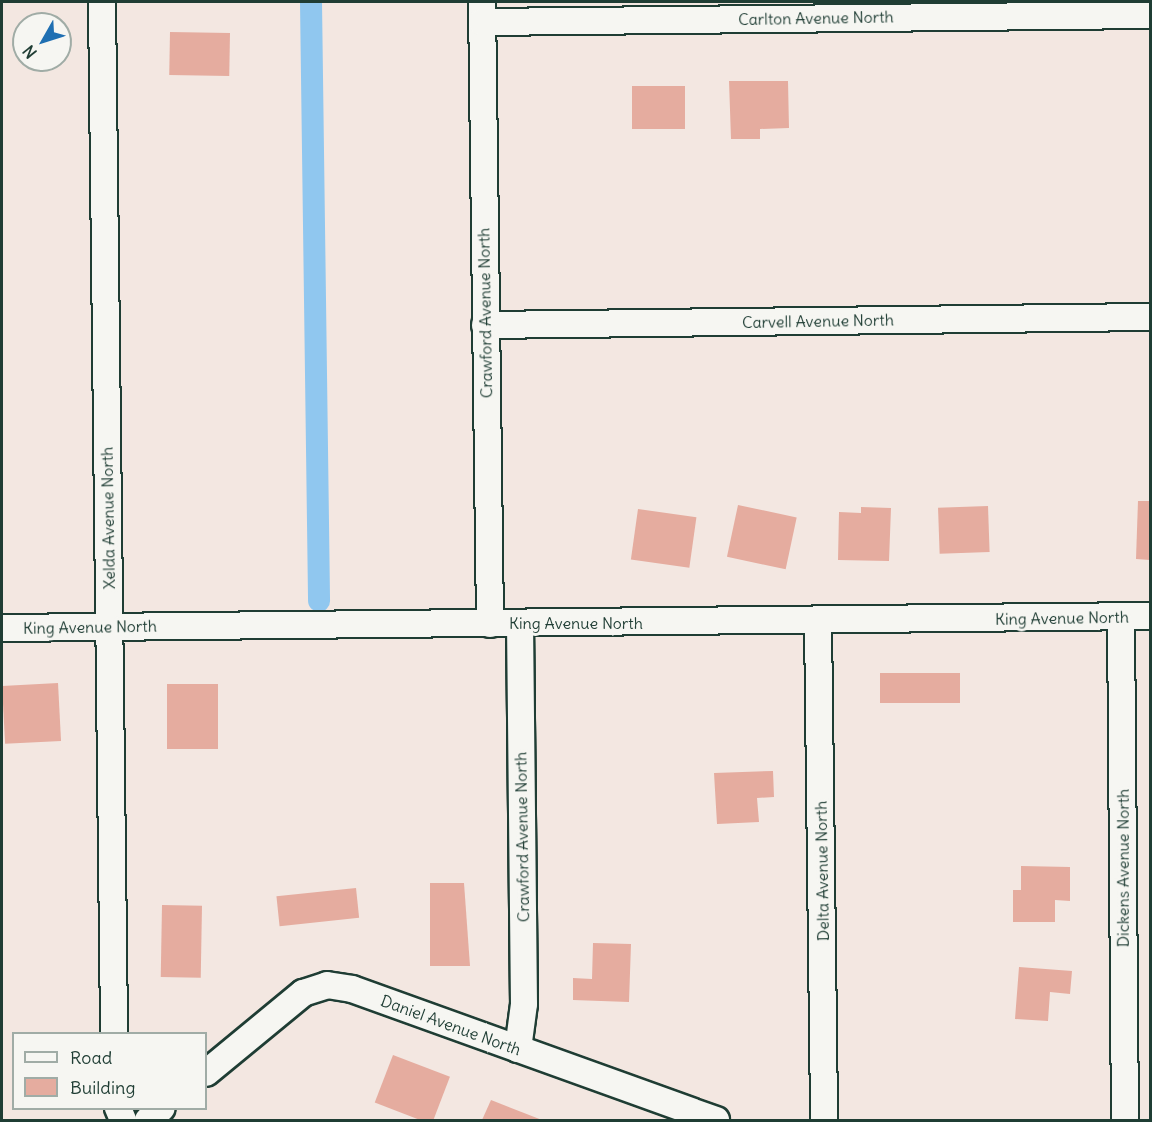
<!DOCTYPE html>
<html>
<head>
<meta charset="utf-8">
<style>
	body { margin:0 }
	#map { position:relative; width:1152px; height:1122px; overflow:hidden; background:#f3e7e1; font-family:Delius,sans-serif }
	div>[style] { position:absolute }
	[style*='--x'] { left:calc(var(--x)*1px); top:calc(var(--y)*1px); width:calc(var(--w)*1px); rotate:calc(var(--a)*1deg) }
	.canal>* { height:22px; margin:-11px; padding:0 11px; transform-origin:11px; border-radius:11px; background:#90c7ef }
	.building>* { inset:0; background:#e5ac9f; transform-origin:0 0 }
	.roads { filter:drop-shadow(2px 0 #1f3d34) drop-shadow(-2px 0 #1f3d34) drop-shadow(0 2px #1f3d34) drop-shadow(0 -2px #1f3d34) }
	.street>* { height:26px; margin:-13px; padding:0 13px; transform-origin:13px; border-radius:13px; background:#f6f6f2 }
	span { translate:-50% -50%; white-space:nowrap; text-align:center; line-height:1.15; -webkit-text-stroke:6px #f6f6f2; paint-order:stroke }
	.street-label { font-size:16px; color:#1f3d34 }
	.frame { position:absolute; inset:0; border:3px solid #1f3d34; pointer-events:none }
	.legend { position:absolute; left:12px; top:1032px; width:195px; height:78px; box-sizing:border-box; background:#f6f6f2; border:2px solid #a0aca6; margin:0; padding:8px 10px; list-style:none; font-size:18px; color:#1f3d34 }
	.legend li { display:flex; align-items:center; gap:12px; height:30px }
	.legend b { width:30px; border:2px solid #a0aca6 }
	.north { position:absolute; left:12px; top:12px; width:60px; height:60px; box-sizing:border-box; background:#f6f6f2; border:2px solid #a0aca6; border-radius:50%; rotate:231deg; font-size:16px; font-weight:700; line-height:24px; text-align:center; color:#1f3d34 }
	.north::after { content:''; display:block; margin:auto; width:21px; height:27px; background:#1f6fb2; clip-path:polygon(50% 0,100% 100%,50% 72%,0 100%) }
</style>
</head>
<body>
<div id="map">
	<div class="canal">
		<div style="--x:311;--y:2;--w:599;--a:89.23"></div>
	</div>
	<div class="building">
		<div style="left:170px;top:32px;width:60px;height:43px;rotate:1deg"></div>
		<div style="clip-path:polygon(729px 81px,788px 81px,789px 128px,760px 129px,760px 139px,731px 139px)"></div>
		<div style="left:632px;top:86px;width:53px;height:43px"></div>
		<div style="clip-path:polygon(1138px 501px,1150px 501px,1150px 560px,1136px 559px)"></div>
		<div style="left:738px;top:505px;width:60px;height:53px;rotate:12deg"></div>
		<div style="left:988px;top:506px;width:46px;height:50px;rotate:88deg"></div>
		<div style="clip-path:polygon(861px 507px,891px 508px,889px 561px,838px 560px,839px 512px,861px 513px)"></div>
		<div style="left:638px;top:509px;width:59px;height:51px;rotate:8deg"></div>
		<div style="left:960px;top:673px;width:30px;height:80px;rotate:90deg"></div>
		<div style="left:58px;top:683px;width:58px;height:56px;rotate:87deg"></div>
		<div style="left:167px;top:684px;width:51px;height:65px"></div>
		<div style="clip-path:polygon(773px 771px,774px 797px,757px 798px,759px 822px,717px 824px,714px 773px)"></div>
		<div style="clip-path:polygon(1021px 866px,1070px 867px,1070px 901px,1055px 900px,1055px 922px,1013px 922px,1013px 890px,1021px 890px)"></div>
		<div style="clip-path:polygon(430px 883px,464px 883px,470px 966px,430px 966px)"></div>
		<div style="left:356px;top:888px;width:30px;height:80px;rotate:84deg"></div>
		<div style="left:162px;top:905px;width:40px;height:72px;rotate:1deg"></div>
		<div style="clip-path:polygon(593px 943px,631px 944px,629px 1002px,573px 1000px,573px 978px,592px 979px)"></div>
		<div style="clip-path:polygon(1019px 967px,1072px 971px,1070px 994px,1050px 992px,1048px 1021px,1015px 1019px)"></div>
		<div style="left:393px;top:1055px;width:61px;height:51px;rotate:21deg"></div>
		<div style="clip-path:polygon(491px 1100px,542px 1120px,482px 1120px)"></div>
	</div>
	<div class="roads">
		<div class="street">
			<div style="--x:102;--y:2;--w:1032;--a:89.33"></div>
			<div style="--x:482;--y:2;--w:622;--a:89.26"></div>
			<div style="--x:482;--y:22;--w:668;--a:-0.6"></div>
			<div style="--x:485;--y:325;--w:665;--a:-0.69"></div>
			<div style="--x:1121;--y:616;--w:504;--a:89.55"></div>
			<div style="--x:818;--y:621;--w:499;--a:89.3"></div>
			<div style="--x:2;--y:628;--w:1148;--a:-0.6"></div>
			<div style="--x:518;--y:1049;--w:45;--a:-82.4"></div>
			<div style="--x:524;--y:1004;--w:380;--a:-90.6"></div>
			<div style="--x:206;--y:1073;--w:126;--a:-39.5"></div>
			<div style="--x:303;--y:993;--w:25;--a:-18"></div>
			<div style="--x:327;--y:985;--w:25;--a:9"></div>
			<div style="--x:352;--y:989;--w:387;--a:19.8"></div>
			<div style="--x:118;--y:1108;--w:13;--a:67"></div>
			<div style="--x:148;--y:1120;--w:18;--a:-41"></div>
		</div>
	</div>
	<div class="street-label">
		<span style="left:816px;top:18px;rotate:-1deg">Carlton Avenue North</span>
		<span style="left:485px;top:313px;rotate:-91deg">Crawford Avenue North</span>
		<span style="left:818px;top:321px;rotate:-1deg">Carvell Avenue North</span>
		<span style="left:108px;top:518px;rotate:-91deg">Xelda Avenue North</span>
		<span style="left:1062px;top:618px;rotate:-1deg">King Avenue North</span>
		<span style="left:576px;top:623px">King Avenue North</span>
		<span style="left:90px;top:627px;rotate:-1deg">King Avenue North</span>
		<span style="left:522px;top:837px;rotate:-91deg">Crawford Avenue North</span>
		<span style="left:1123px;top:868px;rotate:-90deg">Dickens Avenue North</span>
		<span style="left:822px;top:871px;rotate:-91deg">Delta Avenue North</span>
		<span style="left:451px;top:1025px;rotate:20deg">Daniel Avenue North</span>
	</div>
	<div class="frame"></div>
	<ul class="legend">
	<li><b style="height:8px;background:#f6f6f2"></b>Road</li>
	<li><b style="height:16px;background:#e5ac9f"></b>Building</li>
	</ul>
	<div class="north">N</div>
</div>
</body>
</html>
